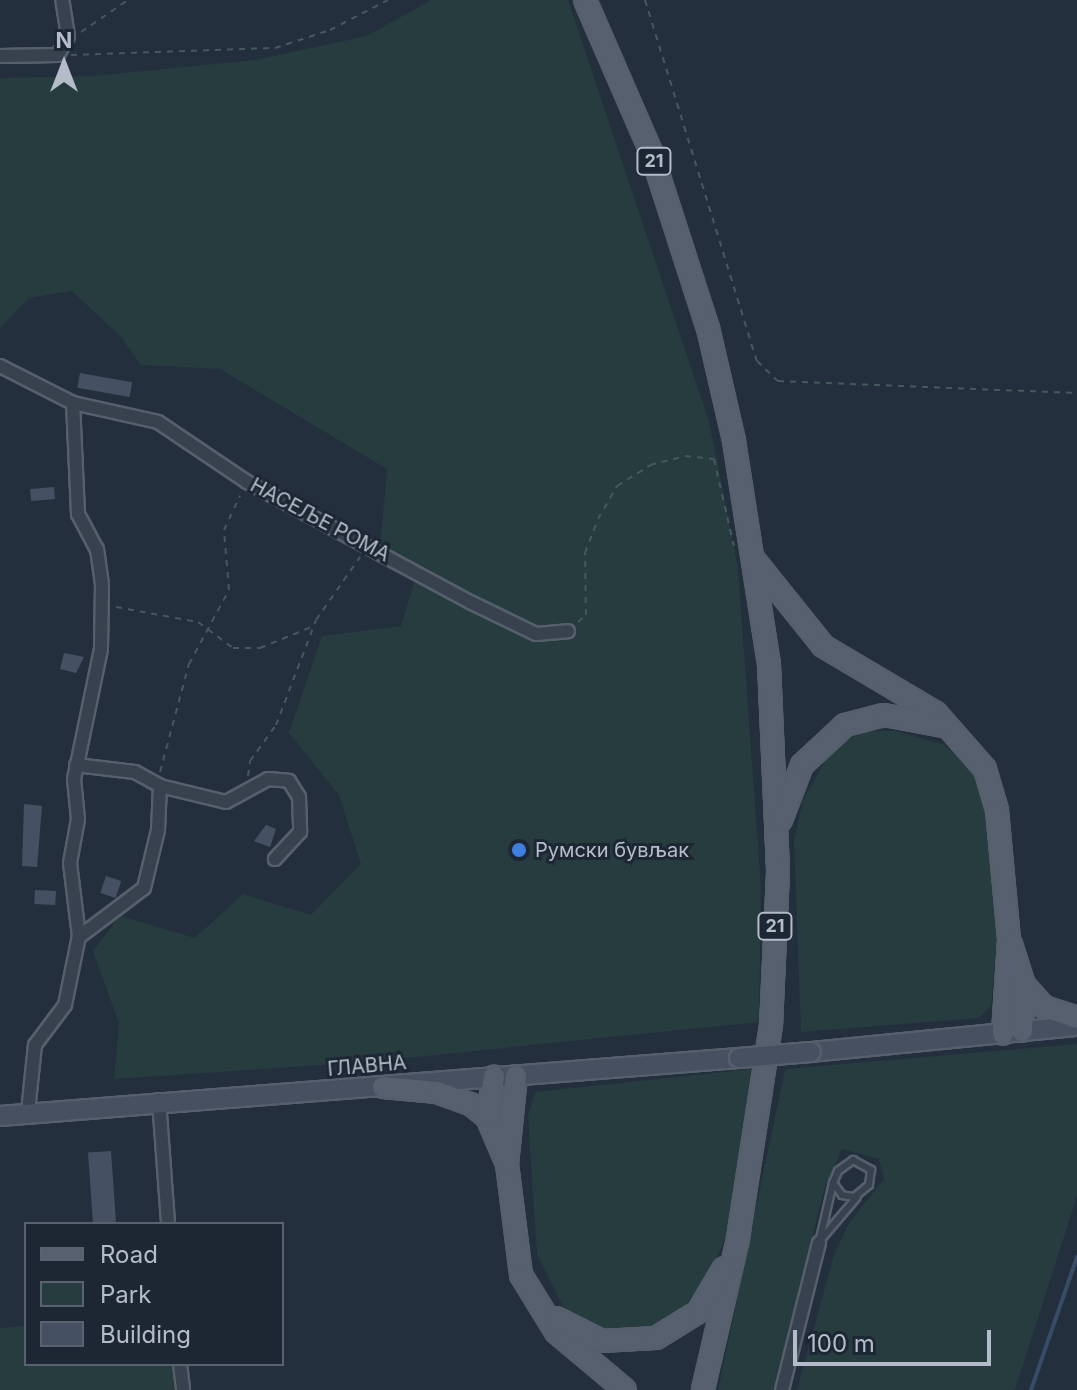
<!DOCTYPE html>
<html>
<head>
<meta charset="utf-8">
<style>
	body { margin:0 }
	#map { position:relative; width:1077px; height:1390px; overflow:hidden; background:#242f3e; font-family:Inter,sans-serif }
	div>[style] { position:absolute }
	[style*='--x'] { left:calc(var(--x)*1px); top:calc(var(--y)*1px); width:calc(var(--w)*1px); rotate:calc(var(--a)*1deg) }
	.green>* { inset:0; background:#263c3f }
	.stream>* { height:4px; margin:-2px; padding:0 2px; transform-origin:2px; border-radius:2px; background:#394c67 }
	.building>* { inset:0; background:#455162; transform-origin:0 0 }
	.path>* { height:2px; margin-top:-1px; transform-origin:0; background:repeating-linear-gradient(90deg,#44595c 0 6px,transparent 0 12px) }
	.roads { filter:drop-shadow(2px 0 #565f6c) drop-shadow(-2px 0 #565f6c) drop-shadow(0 2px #565f6c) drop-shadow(0 -2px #565f6c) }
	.service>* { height:6px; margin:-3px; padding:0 3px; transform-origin:3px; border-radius:3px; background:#38414e }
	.minor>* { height:12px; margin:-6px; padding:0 6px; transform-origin:6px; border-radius:6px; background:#38414e }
	.secondary>* { height:18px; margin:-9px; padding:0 9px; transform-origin:9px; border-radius:9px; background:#465061 }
	.primary>* { height:20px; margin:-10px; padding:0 10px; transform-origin:10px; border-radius:10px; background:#56606e }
	.bridges { filter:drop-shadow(2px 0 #565f6c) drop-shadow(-2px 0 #565f6c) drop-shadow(0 2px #565f6c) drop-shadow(0 -2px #565f6c) }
	.secondary-bridge>* { height:18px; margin:-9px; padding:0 9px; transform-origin:9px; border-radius:9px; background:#465061 }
	.dots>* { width:22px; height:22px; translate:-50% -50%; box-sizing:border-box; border:4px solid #1d2633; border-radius:50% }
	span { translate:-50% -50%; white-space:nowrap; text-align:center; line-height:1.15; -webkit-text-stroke:6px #1d2633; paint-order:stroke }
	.shield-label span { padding:2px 6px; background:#1d2633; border:2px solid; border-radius:6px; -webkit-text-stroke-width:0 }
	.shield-label { font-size:18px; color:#b4bcc9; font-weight:700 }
	.street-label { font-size:20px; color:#b4bcc9 }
	.poi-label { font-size:20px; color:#b4bcc9 }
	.left { translate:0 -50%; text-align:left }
	.legend { position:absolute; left:24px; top:1222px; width:260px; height:144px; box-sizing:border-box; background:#1d2633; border:2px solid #59626f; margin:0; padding:10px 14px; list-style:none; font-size:24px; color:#b4bcc9 }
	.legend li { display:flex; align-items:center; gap:16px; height:40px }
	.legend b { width:40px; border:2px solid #59626f }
	.north { position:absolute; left:24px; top:24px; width:80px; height:80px; -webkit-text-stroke:6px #1d2633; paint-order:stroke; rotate:0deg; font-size:22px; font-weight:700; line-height:32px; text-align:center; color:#b4bcc9 }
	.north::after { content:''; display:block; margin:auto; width:28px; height:36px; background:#b4bcc9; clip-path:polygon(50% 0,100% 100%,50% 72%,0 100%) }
	.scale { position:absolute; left:793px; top:1330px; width:198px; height:36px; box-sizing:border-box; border:4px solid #b4bcc9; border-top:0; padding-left:10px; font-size:24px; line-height:28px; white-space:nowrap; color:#b4bcc9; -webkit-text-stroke:6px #1d2633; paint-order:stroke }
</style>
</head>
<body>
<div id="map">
	<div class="green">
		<div style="clip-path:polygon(431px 0,568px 0,709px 421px,738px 568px,761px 887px,759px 1022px,367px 1062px,114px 1079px,119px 1023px,93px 951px,120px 916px,195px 938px,243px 894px,311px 915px,361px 864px,339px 795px,289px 733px,322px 636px,401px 626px,416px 577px,380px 550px,387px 469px,220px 369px,141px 365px,121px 337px,72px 291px,29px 298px,0 328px,0 78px,93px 76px,255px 60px,367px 36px)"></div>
		<div style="clip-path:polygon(863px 731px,895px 731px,942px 744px,975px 768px,985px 800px,998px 927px,991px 1006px,979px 1018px,801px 1032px,794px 840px,803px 800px,832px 749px)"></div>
		<div style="clip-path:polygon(1077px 1044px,1077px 1196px,1015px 1390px,797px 1390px,834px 1255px,849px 1223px,884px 1179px,879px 1159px,842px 1149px,824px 1190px,773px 1390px,718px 1390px,785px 1069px)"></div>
		<div style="clip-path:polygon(751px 1069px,731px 1226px,708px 1275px,673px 1323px,625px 1335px,586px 1323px,563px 1306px,537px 1255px,528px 1116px,535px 1092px)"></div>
		<div style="clip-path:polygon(26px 1326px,26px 1364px,173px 1364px,174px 1390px,0 1390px,0 1328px)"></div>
	</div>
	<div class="stream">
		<div style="--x:1031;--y:1390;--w:141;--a:-70.9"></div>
	</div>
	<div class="building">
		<div style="left:80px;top:373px;width:53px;height:15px;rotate:10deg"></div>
		<div style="left:54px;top:487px;width:12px;height:24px;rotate:85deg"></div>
		<div style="clip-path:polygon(64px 653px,84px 657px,76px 673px,60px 669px)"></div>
		<div style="clip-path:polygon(24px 804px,42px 806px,37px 867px,22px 866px)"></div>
		<div style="clip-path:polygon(266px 825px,276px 829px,270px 847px,254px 841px)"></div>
		<div style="left:106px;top:876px;width:16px;height:18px;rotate:18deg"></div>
		<div style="left:35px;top:890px;width:21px;height:14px;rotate:3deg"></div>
		<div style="left:111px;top:1151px;width:71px;height:23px;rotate:86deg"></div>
	</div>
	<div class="path">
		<div style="--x:645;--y:0;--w:378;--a:72.8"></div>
		<div style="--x:757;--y:361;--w:29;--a:44"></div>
		<div style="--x:778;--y:381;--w:299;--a:2.3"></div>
		<div style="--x:81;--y:32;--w:57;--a:-34.2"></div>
		<div style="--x:71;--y:55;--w:204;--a:-2"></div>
		<div style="--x:275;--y:48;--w:58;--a:-18.1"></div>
		<div style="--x:330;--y:30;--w:65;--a:-27.3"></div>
		<div style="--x:116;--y:607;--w:83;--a:10.4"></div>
		<div style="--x:198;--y:622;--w:44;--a:36.6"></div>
		<div style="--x:233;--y:648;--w:27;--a:0"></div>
		<div style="--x:260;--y:648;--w:58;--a:-22.2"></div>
		<div style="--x:578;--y:622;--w:11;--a:-41"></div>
		<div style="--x:586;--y:615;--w:62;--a:-90.9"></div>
		<div style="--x:585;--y:553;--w:36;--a:-69"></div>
		<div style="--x:598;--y:519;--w:38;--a:-60"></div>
		<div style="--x:617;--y:486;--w:39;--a:-32"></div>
		<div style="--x:650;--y:465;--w:36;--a:-14"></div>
		<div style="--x:685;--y:456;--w:29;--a:6"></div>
		<div style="--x:714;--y:459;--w:89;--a:77.1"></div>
		<div style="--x:160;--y:772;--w:112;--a:-75"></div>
		<div style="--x:189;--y:664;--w:84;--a:-61.6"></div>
		<div style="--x:229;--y:590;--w:60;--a:-94.8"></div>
		<div style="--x:224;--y:530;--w:38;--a:-65"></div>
		<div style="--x:248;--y:776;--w:15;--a:-82"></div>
		<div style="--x:250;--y:761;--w:44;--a:-54.2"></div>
		<div style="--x:276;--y:725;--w:112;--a:-69.1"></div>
		<div style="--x:316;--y:620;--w:77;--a:-55.1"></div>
	</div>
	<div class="roads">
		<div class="service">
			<div style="--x:823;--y:1237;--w:52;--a:-49.6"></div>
			<div style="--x:819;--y:1243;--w:62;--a:-76.9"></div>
			<div style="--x:833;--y:1183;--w:13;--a:-67"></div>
			<div style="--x:838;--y:1171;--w:19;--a:-36"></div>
			<div style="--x:853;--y:1160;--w:21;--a:29"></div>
			<div style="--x:871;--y:1170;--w:15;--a:98"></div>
			<div style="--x:869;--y:1185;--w:19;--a:141"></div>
			<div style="--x:854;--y:1197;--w:12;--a:-171"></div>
			<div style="--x:842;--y:1195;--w:15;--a:-127"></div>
		</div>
		<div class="minor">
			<div style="--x:0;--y:56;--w:58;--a:-1"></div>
			<div style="--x:58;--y:55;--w:21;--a:-62"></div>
			<div style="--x:68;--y:36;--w:36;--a:-99"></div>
			<div style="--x:0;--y:366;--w:82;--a:26.9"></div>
			<div style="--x:73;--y:403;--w:111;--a:87.4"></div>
			<div style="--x:78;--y:514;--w:40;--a:62"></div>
			<div style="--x:97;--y:549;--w:36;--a:82"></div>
			<div style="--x:102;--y:585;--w:64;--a:90.9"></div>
			<div style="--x:101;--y:649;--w:133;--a:101.7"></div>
			<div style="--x:74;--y:779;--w:40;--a:84.3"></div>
			<div style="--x:78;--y:819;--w:45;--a:100.3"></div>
			<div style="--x:70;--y:863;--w:74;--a:83"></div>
			<div style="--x:79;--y:936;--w:70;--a:101.5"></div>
			<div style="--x:65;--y:1005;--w:50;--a:126.9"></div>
			<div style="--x:35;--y:1045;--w:67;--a:96"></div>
			<div style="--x:73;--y:403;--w:87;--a:12.6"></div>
			<div style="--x:158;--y:422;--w:107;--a:34"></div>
			<div style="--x:247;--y:482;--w:253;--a:28.3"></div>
			<div style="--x:470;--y:602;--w:73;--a:25.9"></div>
			<div style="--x:536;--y:634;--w:32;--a:-5"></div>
			<div style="--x:76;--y:765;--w:59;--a:6.8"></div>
			<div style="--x:135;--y:772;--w:29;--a:29"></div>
			<div style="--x:160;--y:786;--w:68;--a:13.6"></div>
			<div style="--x:226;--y:802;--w:48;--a:-28.7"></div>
			<div style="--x:268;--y:779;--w:21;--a:5"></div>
			<div style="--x:289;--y:781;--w:19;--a:58"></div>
			<div style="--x:299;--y:797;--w:35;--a:88"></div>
			<div style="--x:300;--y:832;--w:37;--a:133"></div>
			<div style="--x:79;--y:937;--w:81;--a:-37"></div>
			<div style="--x:144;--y:888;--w:60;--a:-76.4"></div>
			<div style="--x:158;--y:830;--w:44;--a:-87.4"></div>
			<div style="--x:159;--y:1100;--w:124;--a:85.8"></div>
			<div style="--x:180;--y:1364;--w:26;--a:83"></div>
			<div style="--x:782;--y:1390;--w:152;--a:-75.9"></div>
		</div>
		<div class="secondary">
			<div style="--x:811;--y:1052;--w:267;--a:-5.6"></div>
			<div style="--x:0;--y:1116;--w:741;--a:-4.49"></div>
		</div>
		<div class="primary">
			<div style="--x:585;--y:0;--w:166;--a:66.5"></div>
			<div style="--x:651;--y:152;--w:185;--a:72.1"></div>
			<div style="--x:708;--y:328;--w:116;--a:77"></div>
			<div style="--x:734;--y:441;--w:226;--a:81.1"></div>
			<div style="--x:769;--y:664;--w:208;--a:87.5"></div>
			<div style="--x:778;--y:872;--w:153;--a:92.6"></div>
			<div style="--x:771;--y:1025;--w:217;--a:98.8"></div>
			<div style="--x:738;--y:1239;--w:155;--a:103.1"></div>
			<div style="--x:755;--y:561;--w:109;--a:51.3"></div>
			<div style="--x:823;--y:646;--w:131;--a:30.7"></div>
			<div style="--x:936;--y:713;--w:74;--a:48.8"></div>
			<div style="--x:985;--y:769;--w:43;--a:73.7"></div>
			<div style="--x:997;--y:810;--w:131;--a:84.7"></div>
			<div style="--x:1009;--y:940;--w:94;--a:93.7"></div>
			<div style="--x:781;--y:820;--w:59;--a:-69.1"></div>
			<div style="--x:802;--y:765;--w:59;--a:-42.9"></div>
			<div style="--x:845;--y:725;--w:40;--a:-14.4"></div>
			<div style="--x:884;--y:715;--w:60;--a:10.6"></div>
			<div style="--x:1011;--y:944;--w:43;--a:72.4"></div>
			<div style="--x:1024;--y:985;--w:46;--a:92.5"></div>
			<div style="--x:1024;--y:985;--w:30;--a:48"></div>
			<div style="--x:1044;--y:1007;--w:35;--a:18"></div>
			<div style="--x:516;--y:1076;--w:88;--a:95.8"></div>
			<div style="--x:507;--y:1164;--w:112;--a:82.8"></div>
			<div style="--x:521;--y:1275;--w:67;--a:58.4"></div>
			<div style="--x:556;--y:1332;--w:90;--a:40"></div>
			<div style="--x:383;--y:1087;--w:54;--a:5.3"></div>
			<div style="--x:437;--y:1092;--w:37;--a:20"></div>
			<div style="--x:472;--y:1105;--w:19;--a:39"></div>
			<div style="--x:487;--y:1117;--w:51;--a:66.9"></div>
			<div style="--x:487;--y:1117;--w:41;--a:-80.1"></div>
			<div style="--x:556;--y:1318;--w:51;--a:26.6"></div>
			<div style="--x:602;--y:1341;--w:54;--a:-3.2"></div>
			<div style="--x:656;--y:1338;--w:49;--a:-31.8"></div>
			<div style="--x:698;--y:1312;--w:51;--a:-59.4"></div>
		</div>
	</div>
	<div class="bridges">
		<div class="secondary-bridge">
			<div style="--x:739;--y:1058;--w:72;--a:-4.8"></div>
		</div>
	</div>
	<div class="dots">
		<div style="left:519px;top:850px;background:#3f7fe0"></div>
	</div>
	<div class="shield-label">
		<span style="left:654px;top:161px">21</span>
		<span style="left:775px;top:926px">21</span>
	</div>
	<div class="street-label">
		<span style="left:320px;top:520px;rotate:28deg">НАСЕЉЕ РОМА</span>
		<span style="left:367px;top:1066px;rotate:-5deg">ГЛАВНА</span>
	</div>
	<div class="poi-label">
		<span class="left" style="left:535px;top:850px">Румски бувљак</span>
	</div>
	<ul class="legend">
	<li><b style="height:10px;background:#56606e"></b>Road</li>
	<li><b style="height:22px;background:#263c3f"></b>Park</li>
	<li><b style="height:22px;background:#455162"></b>Building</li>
	</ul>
	<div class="north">N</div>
	<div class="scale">100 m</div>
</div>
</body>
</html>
